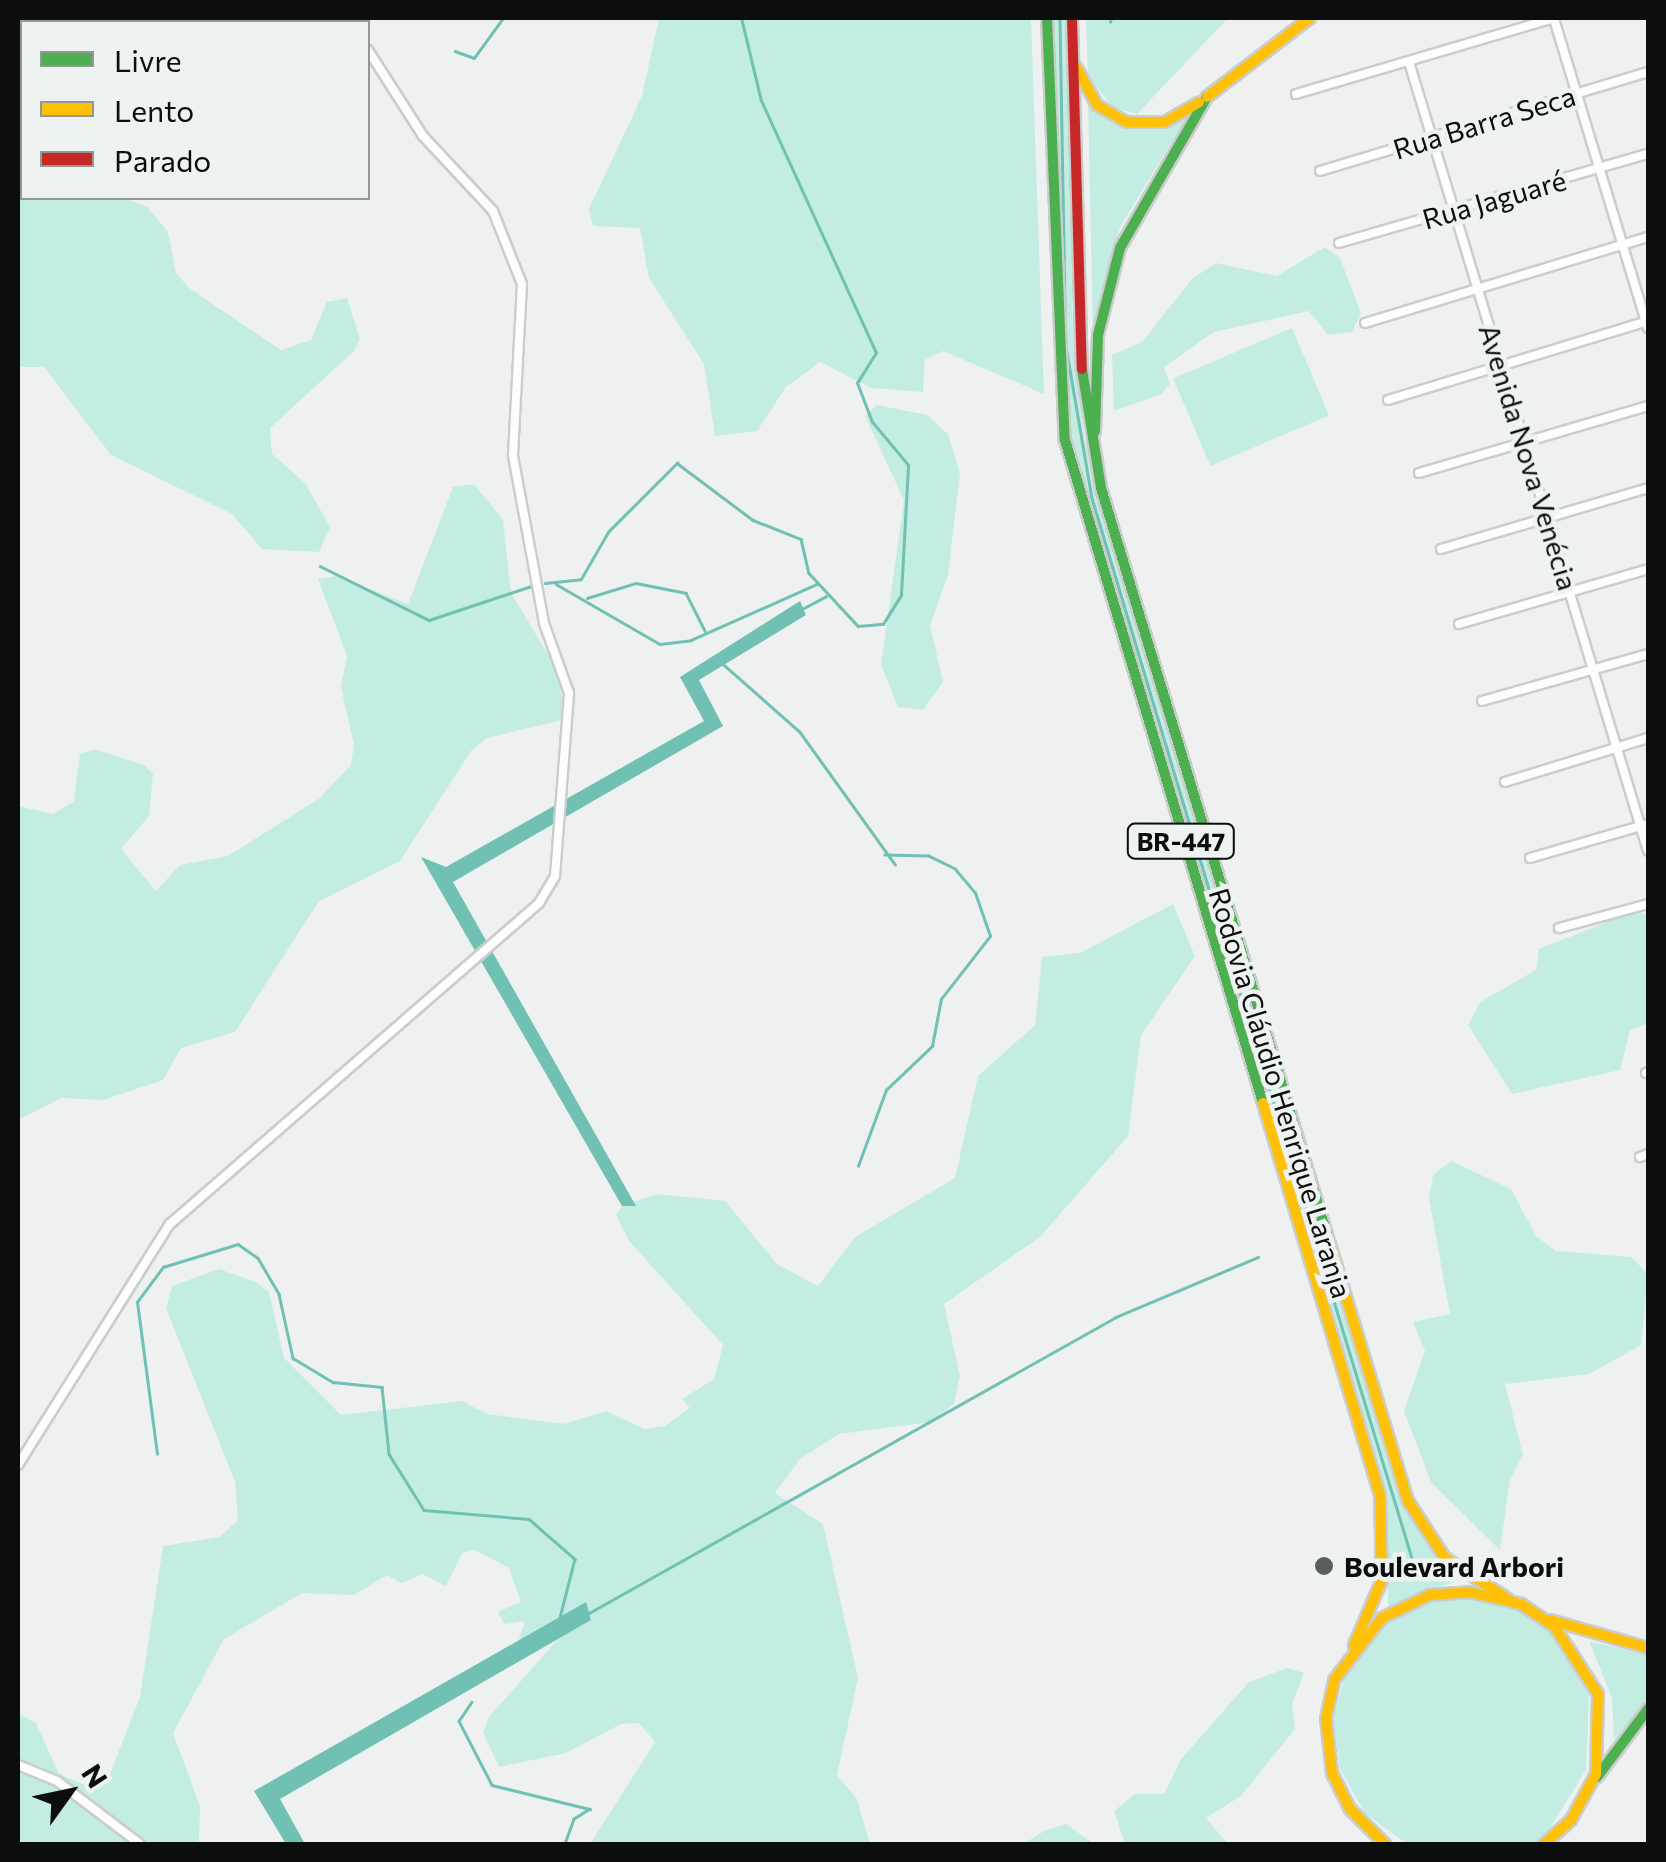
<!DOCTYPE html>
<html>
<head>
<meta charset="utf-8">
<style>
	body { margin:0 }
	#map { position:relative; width:1666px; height:1862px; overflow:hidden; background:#eff1f0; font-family:Commissioner,sans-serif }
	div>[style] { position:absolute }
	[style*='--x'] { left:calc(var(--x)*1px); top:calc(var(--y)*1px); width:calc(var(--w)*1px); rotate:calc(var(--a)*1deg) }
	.green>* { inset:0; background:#c3ede3; transform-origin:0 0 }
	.water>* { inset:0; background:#70c0b3 }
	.stream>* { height:2.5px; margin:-1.25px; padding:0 1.25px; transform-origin:1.25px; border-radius:1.25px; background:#70c0b3 }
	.roads { filter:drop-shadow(2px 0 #cbcdcc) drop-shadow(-2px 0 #cbcdcc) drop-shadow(0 2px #cbcdcc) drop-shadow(0 -2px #cbcdcc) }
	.street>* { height:8px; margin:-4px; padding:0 4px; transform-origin:4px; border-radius:4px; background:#fdfdfd }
	.fast>* { height:10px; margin:-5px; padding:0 5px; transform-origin:5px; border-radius:5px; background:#4caf50 }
	.slow>* { height:10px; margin:-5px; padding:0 5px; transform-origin:5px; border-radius:5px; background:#ffc107 }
	.jam>* { height:10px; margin:-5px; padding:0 5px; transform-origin:5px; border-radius:5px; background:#c62828 }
	.dots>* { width:28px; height:28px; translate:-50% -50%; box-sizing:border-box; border:5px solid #eef2f1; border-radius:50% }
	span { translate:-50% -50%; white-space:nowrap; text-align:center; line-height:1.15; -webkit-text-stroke:9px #eef2f1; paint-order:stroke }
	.shield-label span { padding:2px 8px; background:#eef2f1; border:2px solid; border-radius:8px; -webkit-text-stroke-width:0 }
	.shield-label { font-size:25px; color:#0c0e0d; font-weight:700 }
	.street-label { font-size:28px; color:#0c0e0d }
	.poi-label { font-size:28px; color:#0c0e0d; font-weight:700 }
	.left { translate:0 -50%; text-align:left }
	.frame { position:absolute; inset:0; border:20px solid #0c0e0d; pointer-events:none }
	.legend { position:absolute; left:20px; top:20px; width:350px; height:180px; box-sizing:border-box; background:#eef2f1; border:2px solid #949796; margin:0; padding:12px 18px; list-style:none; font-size:30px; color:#0c0e0d }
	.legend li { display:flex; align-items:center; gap:20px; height:50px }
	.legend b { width:50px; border:2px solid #949796 }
	.north { position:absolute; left:20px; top:1742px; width:100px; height:100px; -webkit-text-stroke:8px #eef2f1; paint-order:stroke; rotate:57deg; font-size:28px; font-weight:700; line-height:40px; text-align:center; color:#0c0e0d }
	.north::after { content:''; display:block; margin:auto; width:35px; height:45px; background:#0c0e0d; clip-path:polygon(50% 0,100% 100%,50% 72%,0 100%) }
</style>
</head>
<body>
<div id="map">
	<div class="green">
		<div style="clip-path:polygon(18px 18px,146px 22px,22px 22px,22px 198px,123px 198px,147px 207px,168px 232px,176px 273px,189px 288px,281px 350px,311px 340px,327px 302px,347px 298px,360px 339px,354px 351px,270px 428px,272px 454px,305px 483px,330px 527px,319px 552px,262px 549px,232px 514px,111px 455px,44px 367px,18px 367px)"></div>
		<div style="clip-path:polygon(659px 18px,1031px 18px,1044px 394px,943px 351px,925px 360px,923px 392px,871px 388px,820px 362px,786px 387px,757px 431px,715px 436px,704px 364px,649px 278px,640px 228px,593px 226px,589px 209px,642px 96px)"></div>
		<div style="clip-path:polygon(1052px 18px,1067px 18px,1073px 331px,1084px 437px,1253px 1009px,1239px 1013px,1070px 440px)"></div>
		<div style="clip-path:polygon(1086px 18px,1228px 18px,1137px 114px,1113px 107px,1088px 77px)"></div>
		<div style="clip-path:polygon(1088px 101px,1137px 129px,1185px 120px,1120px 227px,1093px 339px)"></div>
		<div style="clip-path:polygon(1325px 247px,1340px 258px,1361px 313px,1352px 332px,1328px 335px,1309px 311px,1214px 332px,1164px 367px,1170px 384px,1161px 394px,1114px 411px,1112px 355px,1142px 342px,1192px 279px,1216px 263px,1277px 276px)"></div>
		<div style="left:1292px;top:328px;width:95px;height:129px;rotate:67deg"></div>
		<div style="clip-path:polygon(877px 405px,927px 415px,948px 434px,960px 474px,948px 575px,930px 625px,943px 682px,923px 710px,898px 707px,881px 665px,904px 500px,865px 416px)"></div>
		<div style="clip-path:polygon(474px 484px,503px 520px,511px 593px,558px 671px,566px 719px,487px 738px,471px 751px,400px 861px,319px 901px,235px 1032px,181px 1048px,163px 1080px,103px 1100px,61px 1098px,18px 1120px,18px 806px,53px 814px,74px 801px,80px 754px,94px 749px,144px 765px,153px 774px,149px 816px,121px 849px,156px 891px,180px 865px,228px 856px,320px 798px,351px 765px,354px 745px,341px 687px,347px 656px,318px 579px,336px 576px,408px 604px,453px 487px)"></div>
		<div style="clip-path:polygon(1173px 904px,1195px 956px,1141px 1035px,1128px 1136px,1040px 1237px,944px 1304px,960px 1376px,954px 1404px,930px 1422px,839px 1434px,800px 1459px,775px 1493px,823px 1524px,858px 1678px,837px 1775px,857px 1799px,870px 1844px,590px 1844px,655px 1742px,639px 1723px,621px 1724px,566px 1753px,499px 1767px,483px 1733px,489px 1717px,559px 1638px,591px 1620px,585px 1603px,518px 1643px,525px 1621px,504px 1624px,498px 1612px,521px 1602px,509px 1568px,475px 1550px,462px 1553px,446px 1586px,422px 1574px,402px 1583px,387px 1575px,354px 1595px,302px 1593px,224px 1639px,173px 1733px,200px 1806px,199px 1844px,18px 1844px,18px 1713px,36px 1723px,59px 1774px,83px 1784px,108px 1779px,140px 1697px,163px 1546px,220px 1537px,238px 1520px,235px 1482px,166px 1308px,172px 1286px,219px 1269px,256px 1282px,269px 1292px,284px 1358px,341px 1415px,462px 1401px,487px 1414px,564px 1424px,606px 1411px,644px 1429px,665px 1426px,690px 1408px,682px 1399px,714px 1379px,723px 1345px,629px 1241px,616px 1215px,622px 1206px,657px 1194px,725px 1201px,777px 1264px,818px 1286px,855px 1237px,955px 1178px,978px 1076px,1035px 1025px,1042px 957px,1080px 953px)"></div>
		<div style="clip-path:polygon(1635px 911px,1648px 915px,1648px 1023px,1630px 1030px,1620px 1070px,1512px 1094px,1468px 1025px,1480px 1002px,1536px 970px,1539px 949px)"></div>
		<div style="clip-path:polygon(1254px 1014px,1403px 1504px,1459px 1580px,1388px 1607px,1388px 1506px,1241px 1018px)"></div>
		<div style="clip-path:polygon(1451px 1161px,1511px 1189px,1536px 1236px,1556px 1251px,1631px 1257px,1648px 1274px,1641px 1345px,1589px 1374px,1505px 1384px,1523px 1455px,1510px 1479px,1500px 1550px,1431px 1482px,1404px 1411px,1425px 1351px,1413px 1322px,1450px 1314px,1429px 1199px,1433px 1175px)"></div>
		<div style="clip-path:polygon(1469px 1598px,1518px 1610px,1550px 1631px,1589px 1695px,1586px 1770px,1540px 1844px,1407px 1844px,1365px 1813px,1340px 1769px,1333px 1719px,1346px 1671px,1386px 1622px,1431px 1601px)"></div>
		<div style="clip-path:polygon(1589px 1641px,1648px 1655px,1648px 1700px,1614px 1740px,1612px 1698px)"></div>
		<div style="clip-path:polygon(1287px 1668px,1304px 1673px,1292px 1704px,1295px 1729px,1241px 1796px,1206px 1818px,1228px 1844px,1125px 1844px,1114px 1811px,1135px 1794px,1164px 1794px,1181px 1759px,1249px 1682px)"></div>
		<div style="clip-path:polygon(1066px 1824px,1094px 1844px,1023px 1844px,1044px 1831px)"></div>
	</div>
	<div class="water">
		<div style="clip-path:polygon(800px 601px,806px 615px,699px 680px,723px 726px,453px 882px,636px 1206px,622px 1206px,421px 857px,446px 867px,704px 721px,680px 677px)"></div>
		<div style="clip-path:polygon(586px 1602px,591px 1620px,280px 1799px,305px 1844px,286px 1844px,254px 1791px)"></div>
	</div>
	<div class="stream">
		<div style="--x:1060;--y:18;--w:296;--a:89"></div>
		<div style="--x:1110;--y:22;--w:4;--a:-76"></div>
		<div style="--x:455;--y:51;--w:20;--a:20"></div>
		<div style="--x:474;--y:58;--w:49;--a:-54.1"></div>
		<div style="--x:1067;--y:352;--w:148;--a:80.3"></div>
		<div style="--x:1092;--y:498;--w:530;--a:73.34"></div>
		<div style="--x:320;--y:566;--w:122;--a:26.4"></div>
		<div style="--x:429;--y:620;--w:108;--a:-18.4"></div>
		<div style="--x:545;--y:583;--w:36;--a:-6"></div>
		<div style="--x:581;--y:579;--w:54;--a:-60.1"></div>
		<div style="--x:608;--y:532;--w:98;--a:-45"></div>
		<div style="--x:677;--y:463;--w:95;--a:36.9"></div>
		<div style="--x:753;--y:520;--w:52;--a:21.6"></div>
		<div style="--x:801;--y:539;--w:35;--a:77"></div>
		<div style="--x:809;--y:573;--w:72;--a:47.2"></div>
		<div style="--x:858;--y:626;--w:25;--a:-5"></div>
		<div style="--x:883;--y:624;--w:34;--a:-58"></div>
		<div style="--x:901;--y:595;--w:130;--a:-86.9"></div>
		<div style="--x:908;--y:465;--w:56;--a:-129.9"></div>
		<div style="--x:872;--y:422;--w:42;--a:-111"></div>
		<div style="--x:857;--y:383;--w:36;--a:-58"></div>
		<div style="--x:876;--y:353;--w:277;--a:-114.5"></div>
		<div style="--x:761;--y:101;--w:85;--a:-103.5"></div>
		<div style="--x:556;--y:584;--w:120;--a:30"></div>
		<div style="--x:660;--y:644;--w:31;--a:-7"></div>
		<div style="--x:691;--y:640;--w:138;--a:-24"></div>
		<div style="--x:587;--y:598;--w:51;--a:-17"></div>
		<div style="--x:636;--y:583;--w:51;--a:11.3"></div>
		<div style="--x:686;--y:593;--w:42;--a:63.4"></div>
		<div style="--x:802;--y:609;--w:27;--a:-28"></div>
		<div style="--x:723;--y:664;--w:103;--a:41.4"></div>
		<div style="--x:800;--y:732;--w:163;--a:54.3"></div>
		<div style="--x:1249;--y:1021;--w:582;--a:73.12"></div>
		<div style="--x:858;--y:1166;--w:81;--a:-69.8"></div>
		<div style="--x:886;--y:1090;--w:64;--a:-43.7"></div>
		<div style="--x:932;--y:1046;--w:48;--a:-79.2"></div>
		<div style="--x:941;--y:999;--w:80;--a:-52.1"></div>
		<div style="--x:990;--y:936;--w:46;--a:-109.2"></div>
		<div style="--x:975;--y:893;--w:31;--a:-130"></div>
		<div style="--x:955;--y:869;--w:30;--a:-154"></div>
		<div style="--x:928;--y:856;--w:43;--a:-178.7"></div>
		<div style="--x:157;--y:1454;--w:153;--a:-97.5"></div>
		<div style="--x:137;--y:1302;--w:44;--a:-53.4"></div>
		<div style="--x:163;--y:1267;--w:78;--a:-17"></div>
		<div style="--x:238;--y:1244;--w:24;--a:35"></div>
		<div style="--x:258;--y:1258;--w:42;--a:59.7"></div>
		<div style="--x:279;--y:1294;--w:66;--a:77.7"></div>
		<div style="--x:293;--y:1358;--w:47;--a:31"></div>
		<div style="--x:333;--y:1382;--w:49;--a:5.8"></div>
		<div style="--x:382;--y:1387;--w:67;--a:84"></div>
		<div style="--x:389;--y:1454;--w:66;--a:58"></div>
		<div style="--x:424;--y:1510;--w:105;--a:4.9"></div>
		<div style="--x:529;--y:1519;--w:61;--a:41"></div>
		<div style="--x:575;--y:1559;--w:65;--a:104.3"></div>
		<div style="--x:589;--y:1613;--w:604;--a:-29.32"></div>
		<div style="--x:1116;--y:1317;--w:154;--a:-22.9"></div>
		<div style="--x:472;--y:1702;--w:23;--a:124"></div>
		<div style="--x:459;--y:1721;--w:72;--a:62.7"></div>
		<div style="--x:492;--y:1785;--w:101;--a:13.8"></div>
		<div style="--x:590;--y:1809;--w:19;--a:148"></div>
		<div style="--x:574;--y:1819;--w:27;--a:110"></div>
	</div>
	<div class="roads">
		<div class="street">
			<div style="--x:348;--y:18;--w:5;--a:53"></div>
			<div style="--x:1554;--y:19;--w:323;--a:73.1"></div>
			<div style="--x:1409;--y:62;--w:824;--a:73.15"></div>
			<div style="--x:1296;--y:94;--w:270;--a:-16.4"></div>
			<div style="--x:1320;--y:171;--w:343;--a:-16.8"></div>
			<div style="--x:1339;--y:243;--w:322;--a:-16.1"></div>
			<div style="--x:1365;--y:323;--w:296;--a:-16.9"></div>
			<div style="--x:1388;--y:400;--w:272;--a:-16.9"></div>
			<div style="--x:1419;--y:473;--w:239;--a:-16.3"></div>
			<div style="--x:1441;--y:549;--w:216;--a:-16.4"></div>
			<div style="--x:1459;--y:624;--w:197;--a:-16.2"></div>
			<div style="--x:1482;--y:701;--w:173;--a:-15.8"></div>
			<div style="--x:1505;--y:782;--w:150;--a:-17.1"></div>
			<div style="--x:1530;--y:858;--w:123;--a:-16.1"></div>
			<div style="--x:1559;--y:928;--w:92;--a:-15.1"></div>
			<div style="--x:1646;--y:1073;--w:2;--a:-27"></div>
			<div style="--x:1640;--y:1157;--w:9;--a:-21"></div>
			<div style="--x:18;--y:1465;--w:285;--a:-57.8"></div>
			<div style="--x:170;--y:1224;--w:489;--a:-41"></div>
			<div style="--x:539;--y:903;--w:31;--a:-59"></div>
			<div style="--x:555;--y:876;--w:184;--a:-85.6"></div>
			<div style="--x:569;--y:693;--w:74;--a:-109.7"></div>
			<div style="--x:544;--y:623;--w:171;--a:-100.5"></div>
			<div style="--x:513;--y:455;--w:171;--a:-87"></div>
			<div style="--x:522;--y:284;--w:79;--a:-111.7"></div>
			<div style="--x:493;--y:211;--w:103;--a:-133"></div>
			<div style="--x:423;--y:136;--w:102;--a:-122.6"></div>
			<div style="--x:18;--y:1765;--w:42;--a:22.3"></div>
			<div style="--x:57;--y:1781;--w:104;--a:37.2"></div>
		</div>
		<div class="fast">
			<div style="--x:1047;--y:18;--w:422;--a:87.6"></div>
			<div style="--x:1065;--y:440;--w:692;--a:73.37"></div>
			<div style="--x:1082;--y:369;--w:121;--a:80.9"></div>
			<div style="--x:1101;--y:488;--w:797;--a:73.16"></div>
			<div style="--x:1095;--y:431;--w:96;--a:-88.2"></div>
			<div style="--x:1098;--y:335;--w:90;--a:-75.8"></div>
			<div style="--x:1120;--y:248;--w:174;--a:-60.1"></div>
			<div style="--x:1597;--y:1777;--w:85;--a:-53.1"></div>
		</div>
		<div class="slow">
			<div style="--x:1076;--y:67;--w:43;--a:61.1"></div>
			<div style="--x:1097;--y:105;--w:34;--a:30"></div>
			<div style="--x:1127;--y:122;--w:38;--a:0"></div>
			<div style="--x:1165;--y:122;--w:39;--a:-30"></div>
			<div style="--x:1207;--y:97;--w:130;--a:-37.5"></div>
			<div style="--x:1263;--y:1103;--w:410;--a:73.4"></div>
			<div style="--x:1380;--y:1496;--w:84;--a:88.6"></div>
			<div style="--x:1382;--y:1580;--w:71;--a:113.3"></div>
			<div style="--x:1332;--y:1251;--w:261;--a:73.1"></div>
			<div style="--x:1408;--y:1501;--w:68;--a:57"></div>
			<div style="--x:1445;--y:1558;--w:75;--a:33.1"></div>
			<div style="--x:1550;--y:1620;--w:102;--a:15.9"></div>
			<div style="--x:1385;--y:1844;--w:49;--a:-135"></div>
			<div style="--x:1350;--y:1809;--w:40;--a:-116.6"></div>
			<div style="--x:1332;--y:1773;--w:54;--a:-96.3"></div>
			<div style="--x:1326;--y:1719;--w:40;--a:-78"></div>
			<div style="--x:1334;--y:1680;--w:78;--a:-52.3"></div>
			<div style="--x:1382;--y:1618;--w:53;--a:-25.6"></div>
			<div style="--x:1430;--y:1595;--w:39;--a:-4"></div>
			<div style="--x:1469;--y:1592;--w:53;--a:13"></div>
			<div style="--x:1521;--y:1604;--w:40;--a:34"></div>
			<div style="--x:1554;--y:1626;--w:81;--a:57.1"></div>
			<div style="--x:1598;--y:1694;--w:80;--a:91.4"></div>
			<div style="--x:1596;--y:1774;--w:52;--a:118.5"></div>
			<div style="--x:1571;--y:1820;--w:36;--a:138"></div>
		</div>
		<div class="jam">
			<div style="--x:1072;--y:18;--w:351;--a:88.4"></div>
		</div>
	</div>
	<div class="dots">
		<div style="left:1324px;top:1566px;background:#5b5d5c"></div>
	</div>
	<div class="shield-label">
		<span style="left:1181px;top:841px">BR-447</span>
	</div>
	<div class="street-label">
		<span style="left:1484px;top:122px;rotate:-17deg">Rua Barra Seca</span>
		<span style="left:1494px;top:199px;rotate:-16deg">Rua Jaguaré</span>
		<span style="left:1529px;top:457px;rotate:73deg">Avenida Nova Venécia</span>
		<span style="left:1281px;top:1093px;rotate:73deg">Rodovia Cláudio Henrique Laranja</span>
	</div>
	<div class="poi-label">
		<span class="left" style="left:1344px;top:1566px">Boulevard Arbori</span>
	</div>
	<div class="frame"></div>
	<ul class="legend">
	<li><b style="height:12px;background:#4caf50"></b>Livre</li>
	<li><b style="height:12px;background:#ffc107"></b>Lento</li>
	<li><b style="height:12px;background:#c62828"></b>Parado</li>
	</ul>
	<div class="north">N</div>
</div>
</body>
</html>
